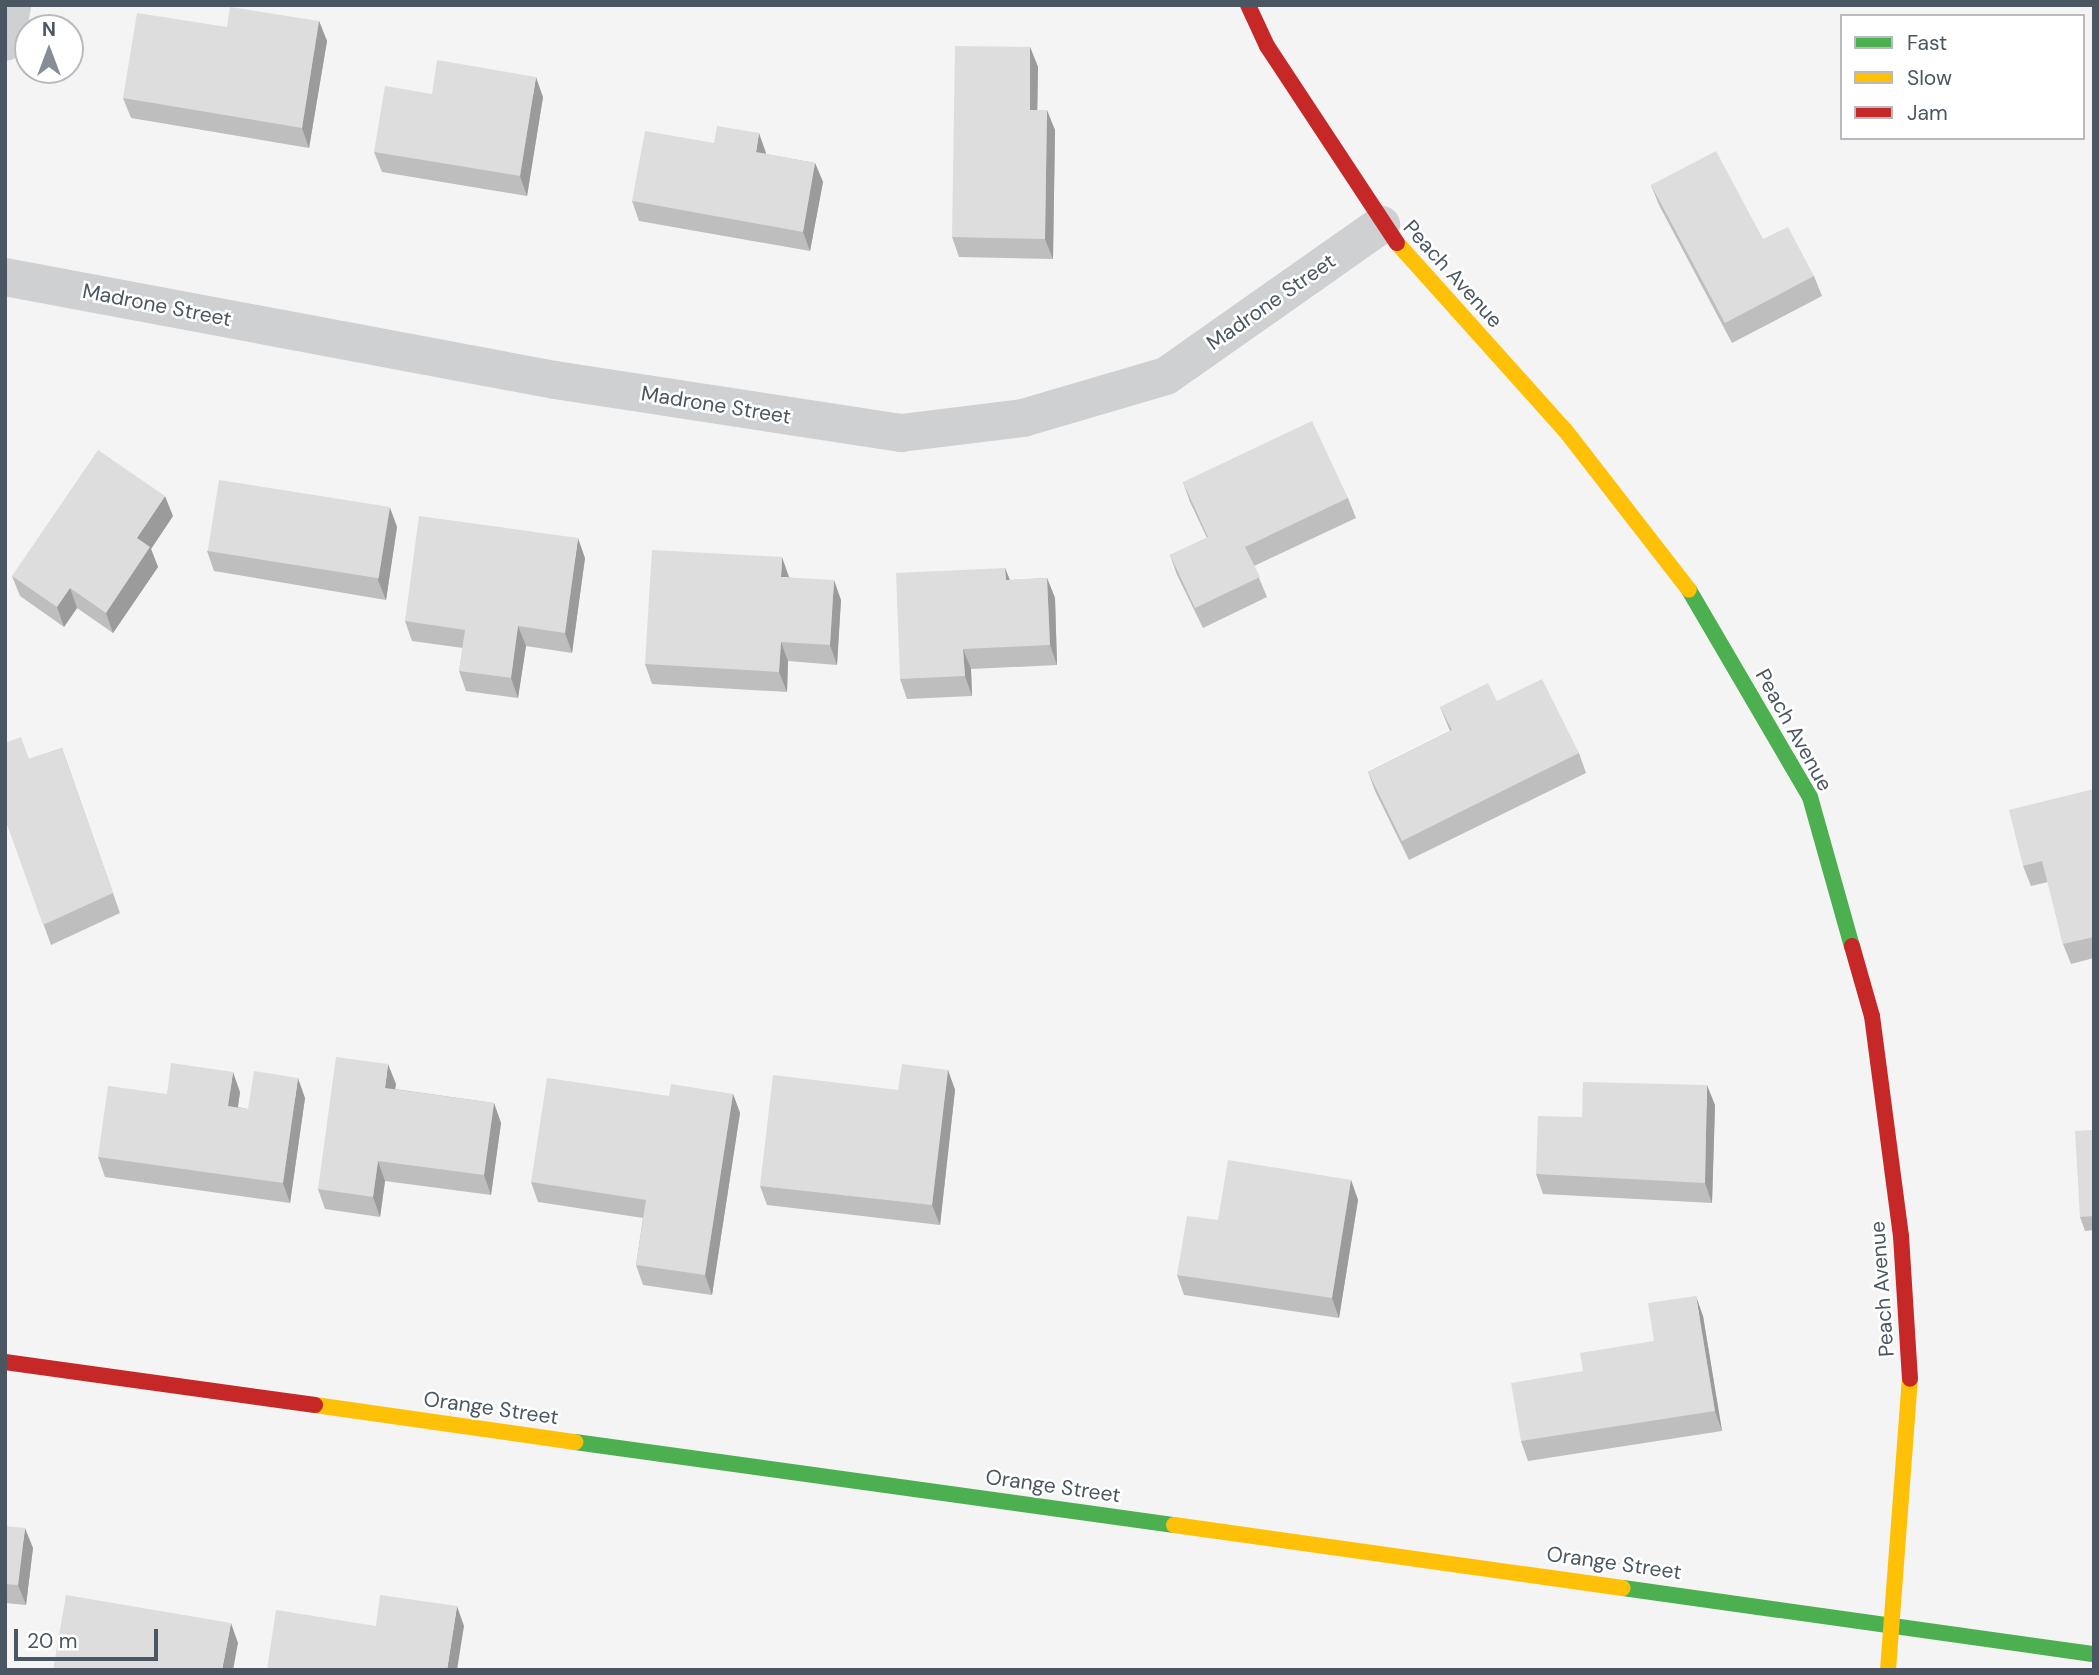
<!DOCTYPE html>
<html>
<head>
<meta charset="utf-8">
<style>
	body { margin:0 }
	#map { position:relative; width:2099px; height:1675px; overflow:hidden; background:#f4f4f4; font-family:"DM Sans",sans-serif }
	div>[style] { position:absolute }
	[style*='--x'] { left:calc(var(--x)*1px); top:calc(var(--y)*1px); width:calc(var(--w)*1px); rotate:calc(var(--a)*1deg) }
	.street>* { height:38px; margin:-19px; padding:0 19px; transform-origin:19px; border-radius:19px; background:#ced0d2 }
	.fast>* { height:16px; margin:-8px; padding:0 8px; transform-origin:8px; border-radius:8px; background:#4caf50 }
	.slow>* { height:16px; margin:-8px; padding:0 8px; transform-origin:8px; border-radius:8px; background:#ffc107 }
	.jam>* { height:16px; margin:-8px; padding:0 8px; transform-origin:8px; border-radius:8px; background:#c62828 }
	.wall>* { inset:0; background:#bebebf }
	.shaded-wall>* { inset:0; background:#9b9b9b }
	.building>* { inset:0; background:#ddddde; transform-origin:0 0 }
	span { translate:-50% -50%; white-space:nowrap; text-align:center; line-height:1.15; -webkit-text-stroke:5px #fff; paint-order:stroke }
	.street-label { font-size:21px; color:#4a5661 }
	.frame { position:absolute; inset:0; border:7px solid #4a5661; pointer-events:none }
	.legend { position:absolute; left:1840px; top:14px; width:245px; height:126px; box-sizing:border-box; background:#fff; border:2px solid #b7bbc0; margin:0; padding:9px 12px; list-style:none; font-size:21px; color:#4a5661 }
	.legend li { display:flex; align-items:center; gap:14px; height:35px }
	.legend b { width:35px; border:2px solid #b7bbc0 }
	.north { position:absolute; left:14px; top:14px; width:70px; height:70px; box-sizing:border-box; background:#fff; border:2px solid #b7bbc0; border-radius:50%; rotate:0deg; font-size:19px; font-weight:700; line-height:28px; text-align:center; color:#4a5661 }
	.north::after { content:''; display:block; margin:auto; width:24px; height:32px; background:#868d94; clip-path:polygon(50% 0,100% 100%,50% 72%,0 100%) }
	.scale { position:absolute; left:14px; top:1629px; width:144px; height:32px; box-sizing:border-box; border:4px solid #4a5661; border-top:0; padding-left:9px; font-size:21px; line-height:24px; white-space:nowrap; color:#4a5661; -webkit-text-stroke:5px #fff; paint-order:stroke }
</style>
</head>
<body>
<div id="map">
	<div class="street">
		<div style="--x:5;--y:42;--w:38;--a:-79"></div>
		<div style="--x:5;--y:277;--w:560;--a:10.61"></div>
		<div style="--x:555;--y:380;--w:350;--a:8.7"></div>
		<div style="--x:901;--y:433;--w:123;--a:-7"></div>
		<div style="--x:1023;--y:418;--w:149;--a:-16.4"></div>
		<div style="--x:1166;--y:376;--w:263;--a:-35.1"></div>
	</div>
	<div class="fast">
		<div style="--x:1689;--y:590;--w:240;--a:59.7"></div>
		<div style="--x:1810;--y:797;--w:155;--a:74.3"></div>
		<div style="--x:575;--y:1442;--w:605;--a:7.89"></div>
		<div style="--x:1623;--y:1588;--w:476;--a:8"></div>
	</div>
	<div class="slow">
		<div style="--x:1397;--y:243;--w:251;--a:48.1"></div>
		<div style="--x:1565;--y:430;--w:202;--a:52.2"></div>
		<div style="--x:315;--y:1405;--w:263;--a:8.1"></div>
		<div style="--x:1174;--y:1525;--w:453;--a:8"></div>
		<div style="--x:1888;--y:1670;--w:292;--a:-85.7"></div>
	</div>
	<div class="jam">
		<div style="--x:1248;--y:5;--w:45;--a:65.1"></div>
		<div style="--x:1267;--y:46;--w:236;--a:56.6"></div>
		<div style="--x:1852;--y:946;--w:73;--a:74.1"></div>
		<div style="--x:1872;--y:1016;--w:222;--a:82.5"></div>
		<div style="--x:1901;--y:1236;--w:143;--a:86.4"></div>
		<div style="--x:5;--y:1362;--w:313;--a:7.9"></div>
	</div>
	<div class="wall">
		<div style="clip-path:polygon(319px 21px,327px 41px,309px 148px,131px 118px,123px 98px,227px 27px)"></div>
		<div style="clip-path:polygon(1030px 47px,1038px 67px,1037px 110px,1055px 130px,1053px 259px,959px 257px,952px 237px)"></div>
		<div style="clip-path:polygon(432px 94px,543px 97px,527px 196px,382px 172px,374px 152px)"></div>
		<div style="clip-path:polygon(766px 153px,766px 154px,815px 163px,823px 182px,810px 251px,639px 221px,632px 201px)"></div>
		<div style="clip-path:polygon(1651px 185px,1763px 239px,1814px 276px,1822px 296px,1732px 343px,1659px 205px)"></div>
		<div style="clip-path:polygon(1183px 482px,1348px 498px,1356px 518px,1254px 566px,1267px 597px,1203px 628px,1177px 575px,1170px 555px,1207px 538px,1190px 502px)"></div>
		<div style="clip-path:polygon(390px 508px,397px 527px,386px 600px,214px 571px,207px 551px)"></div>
		<div style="clip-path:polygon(173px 516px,151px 549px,158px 567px,113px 633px,77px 608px,64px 627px,20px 596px,12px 576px)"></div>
		<div style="clip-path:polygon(585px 558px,572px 653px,526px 646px,518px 698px,466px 691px,459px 671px,463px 648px,412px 641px,405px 621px)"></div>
		<div style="clip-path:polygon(1005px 568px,1010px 580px,1047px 578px,1055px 598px,1057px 665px,971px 669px,972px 696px,907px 699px,900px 679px)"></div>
		<div style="clip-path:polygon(789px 577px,841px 600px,837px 665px,788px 661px,787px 692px,652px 684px,645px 664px)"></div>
		<div style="clip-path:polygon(1497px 701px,1579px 753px,1586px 773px,1409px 860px,1375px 791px,1368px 772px,1450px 731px,1440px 707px)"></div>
		<div style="clip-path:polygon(62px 748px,120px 913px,51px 945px,5px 818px,29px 759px)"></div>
		<div style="clip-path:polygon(2094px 789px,2094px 958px,2071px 964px,2063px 944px,2048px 882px,2031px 886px,2023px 866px)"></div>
		<div style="clip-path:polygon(948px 1070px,955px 1090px,940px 1225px,767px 1205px,760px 1186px,898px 1090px)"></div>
		<div style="clip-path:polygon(396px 1084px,395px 1089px,494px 1103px,501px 1123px,491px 1195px,385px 1181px,380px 1217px,325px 1209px,318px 1189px)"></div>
		<div style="clip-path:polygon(240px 1092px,238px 1107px,248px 1109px,305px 1098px,290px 1203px,105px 1177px,98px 1157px,167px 1094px)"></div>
		<div style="clip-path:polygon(733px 1094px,740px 1113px,712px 1295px,643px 1285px,636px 1265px,643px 1218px,538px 1202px,531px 1182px,669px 1096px)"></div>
		<div style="clip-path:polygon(1715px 1105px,1712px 1203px,1543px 1194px,1536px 1174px)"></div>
		<div style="clip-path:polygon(2094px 1130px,2094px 1230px,2085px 1231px,2080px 1217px)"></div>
		<div style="clip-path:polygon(1351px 1180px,1358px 1200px,1339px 1318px,1184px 1295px,1177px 1275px,1218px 1220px)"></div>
		<div style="clip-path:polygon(1703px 1316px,1722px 1431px,1528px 1461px,1521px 1441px,1583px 1371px,1654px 1341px)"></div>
		<div style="clip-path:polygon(5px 1526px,33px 1548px,26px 1605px,5px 1603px)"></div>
	</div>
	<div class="shaded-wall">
		<div style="clip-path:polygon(319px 21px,327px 41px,309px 148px,302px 128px)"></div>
		<div style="clip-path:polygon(1030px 47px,1038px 67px,1037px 130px,1030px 110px)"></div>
		<div style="clip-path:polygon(536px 77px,543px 97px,527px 196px,520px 176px)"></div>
		<div style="clip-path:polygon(1047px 110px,1055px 130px,1053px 259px,1045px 239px)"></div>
		<div style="clip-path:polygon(759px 133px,766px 153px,763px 172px,756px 152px)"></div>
		<div style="clip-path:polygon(815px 163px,823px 182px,810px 251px,803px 232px)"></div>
		<div style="clip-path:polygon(165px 496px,173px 516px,151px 549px,158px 567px,113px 633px,106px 613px,137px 538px)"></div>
		<div style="clip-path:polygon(390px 508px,397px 527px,386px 600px,378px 580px)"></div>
		<div style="clip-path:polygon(578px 538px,585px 558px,572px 653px,565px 633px)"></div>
		<div style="clip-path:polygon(782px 557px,789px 577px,781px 577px)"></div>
		<div style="clip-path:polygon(1005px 568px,1013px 588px,1006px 580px)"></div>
		<div style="clip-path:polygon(1047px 578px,1055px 598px,1057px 665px,1050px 645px)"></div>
		<div style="clip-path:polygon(834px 580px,841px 600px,837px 665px,830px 645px)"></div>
		<div style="clip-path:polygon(70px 588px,77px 608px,64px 627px,57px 607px)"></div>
		<div style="clip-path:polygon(518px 626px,526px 646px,518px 698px,511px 678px)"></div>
		<div style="clip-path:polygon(781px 642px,788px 661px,787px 692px,779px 672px)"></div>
		<div style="clip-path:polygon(963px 649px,971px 669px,972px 696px,965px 676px)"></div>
		<div style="clip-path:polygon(388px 1064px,396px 1084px,392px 1108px,385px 1088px)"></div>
		<div style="clip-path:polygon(948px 1070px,955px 1090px,940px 1225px,932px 1205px)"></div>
		<div style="clip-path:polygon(233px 1072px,240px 1092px,235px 1126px,228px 1106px)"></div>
		<div style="clip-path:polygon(298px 1078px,305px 1098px,290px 1203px,283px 1183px)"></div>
		<div style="clip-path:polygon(1707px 1085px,1715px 1105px,1712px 1203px,1705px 1183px)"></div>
		<div style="clip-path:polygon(733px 1094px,740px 1113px,712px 1295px,705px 1275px)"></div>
		<div style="clip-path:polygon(494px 1103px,501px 1123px,491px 1195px,484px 1175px)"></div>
		<div style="clip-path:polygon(378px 1161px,385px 1181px,380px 1217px,373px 1197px)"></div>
		<div style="clip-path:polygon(1351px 1180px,1358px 1200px,1339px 1318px,1332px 1298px)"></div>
		<div style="clip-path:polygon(1696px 1296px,1703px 1316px,1722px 1431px,1715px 1411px)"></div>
		<div style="clip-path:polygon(25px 1528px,33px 1548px,26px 1605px,18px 1585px)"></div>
		<div style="clip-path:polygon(457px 1606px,464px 1626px,457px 1670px,447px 1670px)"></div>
		<div style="clip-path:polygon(231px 1623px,238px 1643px,233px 1670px,222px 1670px)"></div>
	</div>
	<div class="building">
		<div style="clip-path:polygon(230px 7px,319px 21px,302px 128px,123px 98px,137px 13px,227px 27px)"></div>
		<div style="clip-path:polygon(955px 46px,1030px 47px,1030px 110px,1047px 110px,1045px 239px,952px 237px)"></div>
		<div style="clip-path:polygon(437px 60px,536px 77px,520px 176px,374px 152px,385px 86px,432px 94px)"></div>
		<div style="clip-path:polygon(717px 126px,759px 133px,756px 152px,815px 163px,803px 232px,632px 201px,645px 131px,714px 143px)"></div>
		<div style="clip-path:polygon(1716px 151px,1763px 239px,1788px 227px,1814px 276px,1725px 323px,1651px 185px)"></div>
		<div style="clip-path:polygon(1312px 421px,1348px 498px,1245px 547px,1260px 577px,1195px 608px,1170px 555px,1208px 537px,1183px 482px)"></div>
		<div style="clip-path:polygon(98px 450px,165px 496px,137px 538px,150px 547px,106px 613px,70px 588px,57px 607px,12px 576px)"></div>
		<div style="left:219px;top:480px;width:173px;height:72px;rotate:9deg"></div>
		<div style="clip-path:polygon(419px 516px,578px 538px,565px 633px,518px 626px,511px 678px,459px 671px,465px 630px,405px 621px)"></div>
		<div style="clip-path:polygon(652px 550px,782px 557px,781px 577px,834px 580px,830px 645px,781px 642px,779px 672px,645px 664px)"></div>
		<div style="clip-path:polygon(1005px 568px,1006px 580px,1047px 578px,1050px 645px,963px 649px,965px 676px,900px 679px,896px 573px)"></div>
		<div style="clip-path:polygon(1542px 679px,1579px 753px,1402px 841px,1368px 772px,1452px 730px,1440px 707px,1488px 683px,1497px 701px)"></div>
		<div style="clip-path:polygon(21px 737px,29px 759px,62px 748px,113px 893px,43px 925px,5px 818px,5px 743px)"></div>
		<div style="clip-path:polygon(2094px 789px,2094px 937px,2063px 944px,2042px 861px,2023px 866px,2009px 810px)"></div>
		<div style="clip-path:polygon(336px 1057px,388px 1064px,385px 1088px,494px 1103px,484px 1175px,378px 1161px,373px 1197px,318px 1189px)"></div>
		<div style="clip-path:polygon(171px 1063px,233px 1072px,228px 1106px,248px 1109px,254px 1071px,298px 1078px,283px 1183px,98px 1157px,108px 1086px,167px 1094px)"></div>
		<div style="clip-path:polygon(902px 1064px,948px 1070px,932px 1205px,760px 1186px,773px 1075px,898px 1090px)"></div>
		<div style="clip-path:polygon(547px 1078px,669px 1096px,671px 1084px,733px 1094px,705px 1275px,636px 1265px,646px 1200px,531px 1182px)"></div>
		<div style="clip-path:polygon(1583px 1082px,1707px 1085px,1705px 1183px,1536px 1174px,1538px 1116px,1582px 1117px)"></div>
		<div style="clip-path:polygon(2094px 1130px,2094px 1216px,2080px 1217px,2075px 1131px)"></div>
		<div style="clip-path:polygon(1228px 1160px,1351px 1180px,1332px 1298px,1177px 1275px,1187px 1216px,1218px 1220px)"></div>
		<div style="clip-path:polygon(1696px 1296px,1715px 1411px,1521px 1441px,1511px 1383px,1583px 1371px,1580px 1353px,1654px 1341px,1648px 1303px)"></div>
		<div style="clip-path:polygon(5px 1526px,25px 1528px,18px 1585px,5px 1584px)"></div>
		<div style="clip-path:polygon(66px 1595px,231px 1623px,222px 1670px,53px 1670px)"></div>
		<div style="clip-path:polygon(380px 1595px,457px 1606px,447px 1670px,267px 1670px,276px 1610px,376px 1626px)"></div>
	</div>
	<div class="street-label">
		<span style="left:1453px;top:274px;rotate:48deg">Peach Avenue</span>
		<span style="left:1271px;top:302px;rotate:-35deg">Madrone Street</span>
		<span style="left:157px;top:305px;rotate:11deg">Madrone Street</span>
		<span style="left:716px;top:405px;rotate:9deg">Madrone Street</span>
		<span style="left:1794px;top:730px;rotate:61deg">Peach Avenue</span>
		<span style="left:1882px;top:1289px;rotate:-94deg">Peach Avenue</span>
		<span style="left:491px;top:1408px;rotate:8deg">Orange Street</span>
		<span style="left:1053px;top:1486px;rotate:8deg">Orange Street</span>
		<span style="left:1614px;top:1563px;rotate:8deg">Orange Street</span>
	</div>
	<div class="frame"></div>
	<ul class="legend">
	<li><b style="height:9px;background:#4caf50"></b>Fast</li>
	<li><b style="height:9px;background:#ffc107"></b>Slow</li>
	<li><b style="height:9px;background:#c62828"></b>Jam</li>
	</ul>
	<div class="north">N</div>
	<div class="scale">20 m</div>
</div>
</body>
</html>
